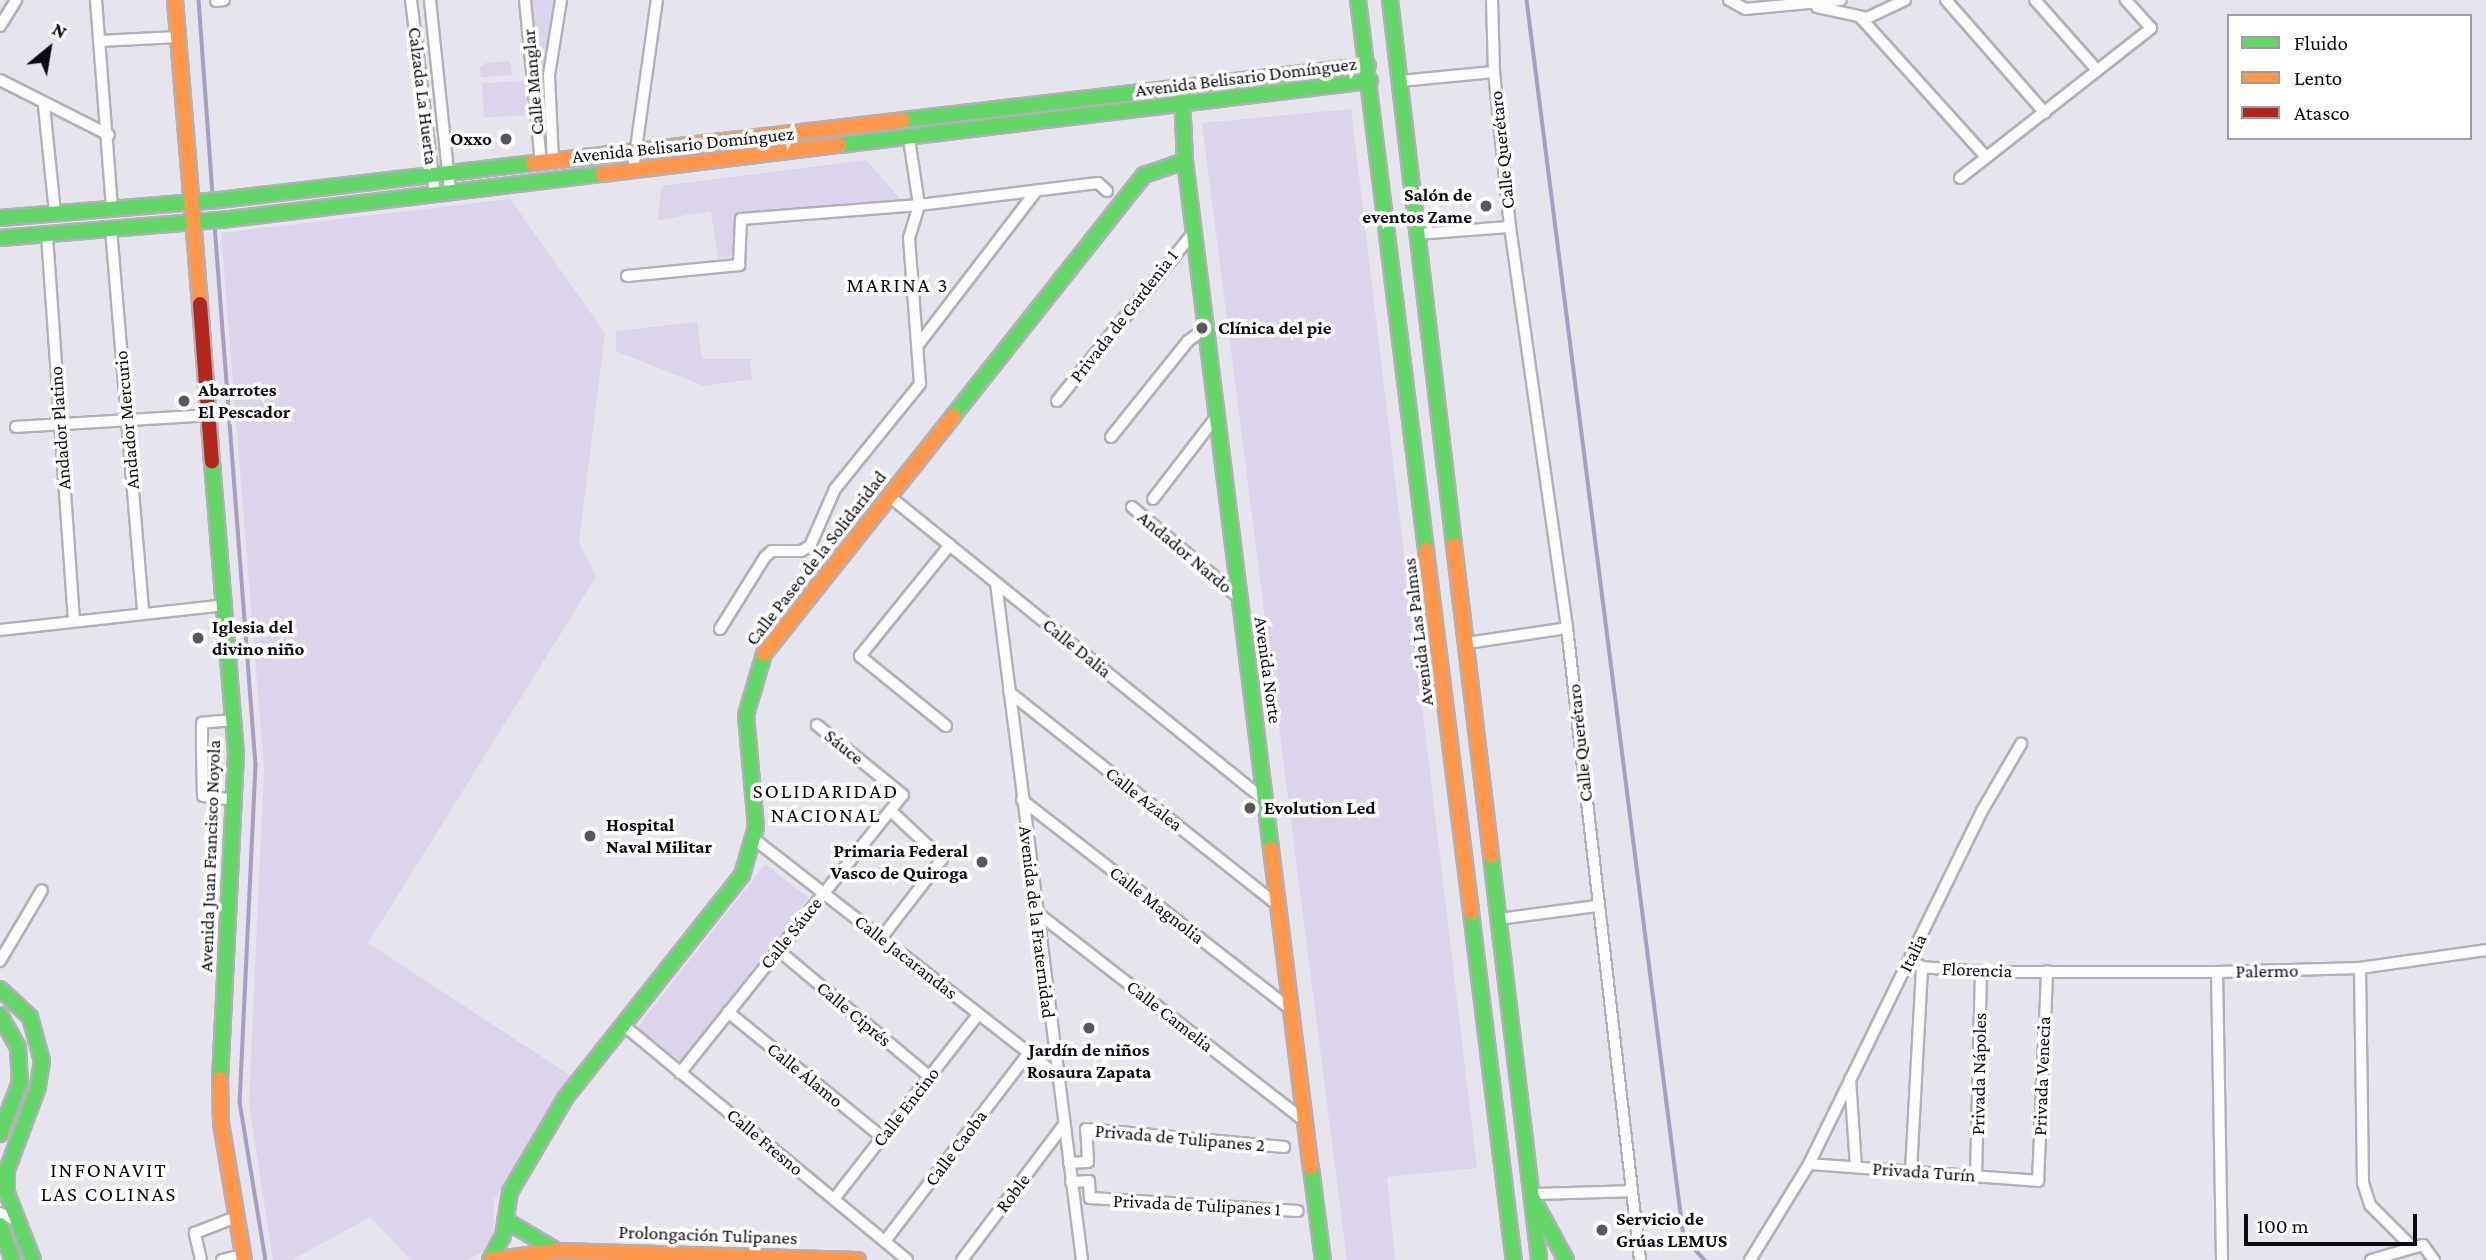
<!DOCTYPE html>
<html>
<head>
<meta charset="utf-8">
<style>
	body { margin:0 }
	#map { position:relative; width:2486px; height:1260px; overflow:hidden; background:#e6e4ec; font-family:"Crimson Pro",serif }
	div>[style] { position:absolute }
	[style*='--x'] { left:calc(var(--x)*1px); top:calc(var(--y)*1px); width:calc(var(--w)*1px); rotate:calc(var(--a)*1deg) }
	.green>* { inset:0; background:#dbd4ea; transform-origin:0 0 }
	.stream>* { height:3.5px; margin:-1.75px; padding:0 1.75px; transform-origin:1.75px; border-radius:1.75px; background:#a99dc1 }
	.roads { filter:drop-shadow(2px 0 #b2b0b7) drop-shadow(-2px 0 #b2b0b7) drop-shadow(0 2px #b2b0b7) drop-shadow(0 -2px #b2b0b7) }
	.street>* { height:10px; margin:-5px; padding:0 5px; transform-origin:5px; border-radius:5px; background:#fbfbfc }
	.fast>* { height:14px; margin:-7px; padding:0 7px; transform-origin:7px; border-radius:7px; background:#63d668 }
	.slow>* { height:14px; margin:-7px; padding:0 7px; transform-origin:7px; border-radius:7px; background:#ff974d }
	.jam>* { height:14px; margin:-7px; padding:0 7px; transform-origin:7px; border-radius:7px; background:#b3261e }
	.dots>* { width:19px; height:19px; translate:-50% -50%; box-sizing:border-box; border:4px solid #fff; border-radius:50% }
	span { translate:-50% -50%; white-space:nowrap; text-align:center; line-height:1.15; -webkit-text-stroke:7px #fff; paint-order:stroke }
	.street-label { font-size:19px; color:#0c0a0f }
	.poi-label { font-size:19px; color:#0c0a0f; font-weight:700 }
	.right { translate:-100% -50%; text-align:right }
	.left { translate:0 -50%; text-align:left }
	.neighbourhood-label { font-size:21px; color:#0c0a0f; letter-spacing:2px }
	.legend { position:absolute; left:2227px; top:14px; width:245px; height:126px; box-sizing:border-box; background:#fff; border:2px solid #9e9d9f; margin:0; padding:9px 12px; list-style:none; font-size:21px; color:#0c0a0f }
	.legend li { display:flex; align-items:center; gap:14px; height:35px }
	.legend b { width:35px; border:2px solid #9e9d9f }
	.north { position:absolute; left:14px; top:14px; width:70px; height:70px; -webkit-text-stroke:5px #fff; paint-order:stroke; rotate:30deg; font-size:19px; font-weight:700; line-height:28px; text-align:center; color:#0c0a0f }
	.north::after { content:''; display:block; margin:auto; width:24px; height:32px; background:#0c0a0f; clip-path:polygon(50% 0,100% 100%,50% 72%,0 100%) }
	.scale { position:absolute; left:2244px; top:1214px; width:173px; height:32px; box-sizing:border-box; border:4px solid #0c0a0f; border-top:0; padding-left:9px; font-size:21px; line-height:24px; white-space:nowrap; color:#0c0a0f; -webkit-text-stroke:5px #fff; paint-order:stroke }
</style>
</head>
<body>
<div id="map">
	<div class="green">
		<div style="clip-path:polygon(532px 0,557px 0,548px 63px,542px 68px)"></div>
		<div style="clip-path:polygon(510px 61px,512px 75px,481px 77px,480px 67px,486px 63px)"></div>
		<div style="left:526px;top:81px;width:34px;height:44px;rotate:87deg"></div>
		<div style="clip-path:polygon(1351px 109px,1477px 1168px,1387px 1177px,1395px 1260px,1347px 1260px,1202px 123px)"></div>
		<div style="clip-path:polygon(866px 160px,901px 200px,738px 214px,731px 256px,718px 259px,711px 211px,657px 220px,662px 186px)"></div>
		<div style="clip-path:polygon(510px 199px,605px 333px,579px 542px,596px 577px,368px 943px,571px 1076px,494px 1200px,493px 1246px,467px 1260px,411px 1260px,370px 1217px,292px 1260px,273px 1260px,249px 1104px,264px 768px,221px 233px)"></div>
		<div style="clip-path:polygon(697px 322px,702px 359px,750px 359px,752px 379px,704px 386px,616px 351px,616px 331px)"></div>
		<div style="left:765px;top:864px;width:55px;height:208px;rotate:38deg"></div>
	</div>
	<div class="stream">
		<div style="--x:199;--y:0;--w:197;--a:85.9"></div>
		<div style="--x:1527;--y:0;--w:1247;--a:82.77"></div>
		<div style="--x:1684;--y:1237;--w:31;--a:48"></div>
		<div style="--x:215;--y:225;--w:542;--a:85.66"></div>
		<div style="--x:256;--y:765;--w:337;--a:92.7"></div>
		<div style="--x:240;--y:1102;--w:160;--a:80.7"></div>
	</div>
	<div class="roads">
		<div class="street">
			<div style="--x:96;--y:0;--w:209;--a:85.6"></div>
			<div style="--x:411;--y:0;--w:193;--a:82.9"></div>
			<div style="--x:430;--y:0;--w:192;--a:84"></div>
			<div style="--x:525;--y:0;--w:164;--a:84.4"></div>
			<div style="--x:1492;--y:0;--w:72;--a:88.4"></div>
			<div style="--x:1494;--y:72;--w:156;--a:84.1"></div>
			<div style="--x:1729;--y:0;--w:18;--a:29"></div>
			<div style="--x:1745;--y:9;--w:96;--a:-5.4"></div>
			<div style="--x:1946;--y:0;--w:150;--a:48.8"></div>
			<div style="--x:2035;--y:0;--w:94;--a:48.5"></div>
			<div style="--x:216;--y:1;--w:8;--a:-7"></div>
			<div style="--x:1817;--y:7;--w:51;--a:12.4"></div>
			<div style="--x:1867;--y:18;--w:42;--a:-25.3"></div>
			<div style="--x:1860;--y:17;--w:188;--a:48"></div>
			<div style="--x:0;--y:26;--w:31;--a:-58"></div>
			<div style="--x:99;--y:41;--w:79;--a:-2.9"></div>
			<div style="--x:0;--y:80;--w:122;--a:26.8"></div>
			<div style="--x:1400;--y:81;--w:94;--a:-5.5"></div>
			<div style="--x:44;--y:106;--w:108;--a:84.1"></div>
			<div style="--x:553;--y:161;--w:86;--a:-92.7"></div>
			<div style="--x:549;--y:75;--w:76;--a:-80.9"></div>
			<div style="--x:633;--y:170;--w:172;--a:-82"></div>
			<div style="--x:1960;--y:178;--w:243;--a:-38.1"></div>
			<div style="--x:2151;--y:28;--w:38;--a:-132"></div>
			<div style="--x:111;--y:229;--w:384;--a:85.2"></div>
			<div style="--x:1418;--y:234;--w:92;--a:-4.4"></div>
			<div style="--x:1510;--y:227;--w:405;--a:81.9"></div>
			<div style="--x:1567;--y:628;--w:636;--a:83.41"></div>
			<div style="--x:47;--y:235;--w:386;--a:86"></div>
			<div style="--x:627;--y:276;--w:113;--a:-5.6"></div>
			<div style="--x:739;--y:265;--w:46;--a:-87.5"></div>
			<div style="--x:741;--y:219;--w:179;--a:-4.5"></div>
			<div style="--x:919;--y:205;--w:180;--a:-7"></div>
			<div style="--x:1098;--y:183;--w:12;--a:42"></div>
			<div style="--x:918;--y:345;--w:194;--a:-52.5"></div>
			<div style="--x:1057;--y:401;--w:218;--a:-51"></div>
			<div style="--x:16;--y:427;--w:195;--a:-3.5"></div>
			<div style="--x:1111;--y:437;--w:123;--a:-51.3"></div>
			<div style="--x:1188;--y:341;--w:22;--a:-36"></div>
			<div style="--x:889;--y:496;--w:484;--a:39"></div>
			<div style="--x:1153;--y:499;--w:105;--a:-52.4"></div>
			<div style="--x:1132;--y:507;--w:139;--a:40.3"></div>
			<div style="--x:996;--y:583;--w:682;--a:82.76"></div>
			<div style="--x:720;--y:629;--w:85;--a:-58"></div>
			<div style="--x:765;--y:557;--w:9;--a:-41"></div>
			<div style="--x:772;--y:551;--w:29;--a:0"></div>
			<div style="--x:801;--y:551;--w:10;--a:-29"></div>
			<div style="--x:810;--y:546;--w:62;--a:-66.3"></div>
			<div style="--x:835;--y:489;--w:135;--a:-51"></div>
			<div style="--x:920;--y:384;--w:146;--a:-94.3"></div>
			<div style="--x:909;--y:238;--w:34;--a:-73"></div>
			<div style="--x:919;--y:205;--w:67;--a:-98.6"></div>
			<div style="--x:0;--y:630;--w:226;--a:-6.3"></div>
			<div style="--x:1467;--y:643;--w:101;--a:-8.5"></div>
			<div style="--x:1009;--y:692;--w:345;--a:38.4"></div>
			<div style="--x:234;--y:720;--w:32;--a:175"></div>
			<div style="--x:202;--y:723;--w:29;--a:90"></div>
			<div style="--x:202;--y:752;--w:44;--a:88.7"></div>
			<div style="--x:203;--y:796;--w:31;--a:7"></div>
			<div style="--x:946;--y:726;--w:111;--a:-140.9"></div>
			<div style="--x:860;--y:656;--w:143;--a:-51"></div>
			<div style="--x:1022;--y:800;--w:342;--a:37.9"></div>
			<div style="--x:754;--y:839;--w:384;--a:37.9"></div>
			<div style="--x:1035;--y:911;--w:343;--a:37.9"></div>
			<div style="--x:1499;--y:919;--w:99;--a:-7.6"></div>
			<div style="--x:882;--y:937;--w:98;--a:-52.4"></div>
			<div style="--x:942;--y:859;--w:70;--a:-136.7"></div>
			<div style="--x:778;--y:950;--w:198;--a:39.9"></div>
			<div style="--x:1910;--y:960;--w:14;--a:30"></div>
			<div style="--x:1922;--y:967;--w:59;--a:4.8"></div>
			<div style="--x:1981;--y:972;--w:236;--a:0"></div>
			<div style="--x:2217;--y:972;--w:143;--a:-1.6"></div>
			<div style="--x:2360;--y:968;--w:127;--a:-8.1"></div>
			<div style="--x:0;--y:961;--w:82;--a:-59.4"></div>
			<div style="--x:2360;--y:968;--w:215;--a:89.2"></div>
			<div style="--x:2363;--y:1183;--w:23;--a:72"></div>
			<div style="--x:2370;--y:1205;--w:57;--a:45"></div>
			<div style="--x:2217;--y:972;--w:288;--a:89"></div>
			<div style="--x:728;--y:1012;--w:200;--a:39.1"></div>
			<div style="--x:622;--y:1024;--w:370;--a:39.6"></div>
			<div style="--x:680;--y:1073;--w:356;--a:-51.3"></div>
			<div style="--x:903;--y:795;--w:111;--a:-140.9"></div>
			<div style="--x:1850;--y:1079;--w:88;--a:86.1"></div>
			<div style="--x:1069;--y:1163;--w:19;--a:-3"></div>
			<div style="--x:1088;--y:1162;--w:33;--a:-93"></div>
			<div style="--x:1086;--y:1129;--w:199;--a:5.2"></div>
			<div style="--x:1809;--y:1164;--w:230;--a:4.2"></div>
			<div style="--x:2038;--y:1181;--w:210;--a:-87.5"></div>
			<div style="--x:1911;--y:1171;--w:204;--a:-86.9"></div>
			<div style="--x:1976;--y:1176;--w:204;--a:-88.6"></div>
			<div style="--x:1071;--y:1182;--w:18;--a:-3"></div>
			<div style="--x:1089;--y:1181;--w:17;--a:87"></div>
			<div style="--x:1090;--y:1198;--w:208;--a:3.6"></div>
			<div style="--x:1532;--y:1194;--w:100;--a:-1.7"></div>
			<div style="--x:834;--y:1199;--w:234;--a:-52"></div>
			<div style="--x:0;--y:1213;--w:19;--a:25"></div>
			<div style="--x:885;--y:1241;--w:235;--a:-52.6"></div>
			<div style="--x:201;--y:1260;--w:28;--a:-103"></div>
			<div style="--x:195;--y:1233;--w:44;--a:-21.3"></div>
			<div style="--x:222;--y:1260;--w:21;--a:-14"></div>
			<div style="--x:962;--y:1260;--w:168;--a:-53"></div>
			<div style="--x:1750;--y:1260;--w:113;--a:-58.4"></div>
			<div style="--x:1809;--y:1164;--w:393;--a:-63.9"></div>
			<div style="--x:1982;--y:811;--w:78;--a:-59.8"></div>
			<div style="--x:2371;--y:1260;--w:54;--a:-16.1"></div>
			<div style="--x:2423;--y:1245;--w:19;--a:54"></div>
		</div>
		<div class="fast">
			<div style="--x:1358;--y:0;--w:554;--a:82.95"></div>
			<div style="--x:1390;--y:0;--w:549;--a:83.3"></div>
			<div style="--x:1182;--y:97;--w:64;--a:87.3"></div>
			<div style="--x:1185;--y:161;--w:693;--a:82.87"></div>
			<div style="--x:903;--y:120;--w:468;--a:-6.7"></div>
			<div style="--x:839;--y:145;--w:535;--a:-6.87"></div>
			<div style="--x:0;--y:218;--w:220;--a:-4.7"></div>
			<div style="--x:219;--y:200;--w:316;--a:-6.7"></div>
			<div style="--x:0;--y:238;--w:222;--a:-4.7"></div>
			<div style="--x:221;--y:220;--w:384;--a:-6.9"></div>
			<div style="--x:953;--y:416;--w:308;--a:-51.6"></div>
			<div style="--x:1144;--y:175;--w:43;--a:-18.9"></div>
			<div style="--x:212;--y:462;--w:292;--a:85.3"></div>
			<div style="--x:236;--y:753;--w:326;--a:92.8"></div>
			<div style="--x:1491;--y:856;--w:407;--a:83.2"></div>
			<div style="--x:1471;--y:912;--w:351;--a:83"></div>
			<div style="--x:0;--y:989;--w:41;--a:43"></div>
			<div style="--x:30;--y:1017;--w:46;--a:74.7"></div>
			<div style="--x:42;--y:1061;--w:26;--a:99"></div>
			<div style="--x:38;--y:1087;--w:89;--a:110.5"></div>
			<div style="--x:7;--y:1170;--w:23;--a:90"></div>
			<div style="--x:7;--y:1193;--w:72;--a:68.8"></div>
			<div style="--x:0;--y:1015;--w:37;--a:61"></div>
			<div style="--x:18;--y:1047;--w:35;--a:87"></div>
			<div style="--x:20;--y:1082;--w:56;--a:111"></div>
			<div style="--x:1311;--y:1168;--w:93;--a:82.6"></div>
			<div style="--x:1533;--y:1199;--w:69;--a:61.6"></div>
			<div style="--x:505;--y:1220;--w:61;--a:30.8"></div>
			<div style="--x:0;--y:1225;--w:37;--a:70"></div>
			<div style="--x:490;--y:1260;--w:27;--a:-62"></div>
			<div style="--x:503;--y:1236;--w:45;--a:-81"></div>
			<div style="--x:510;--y:1192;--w:110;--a:-59.5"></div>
			<div style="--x:566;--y:1097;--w:283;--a:-51.6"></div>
			<div style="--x:742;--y:875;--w:50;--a:-73.7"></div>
			<div style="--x:756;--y:827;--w:112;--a:-95.1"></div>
			<div style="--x:746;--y:715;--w:64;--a:-73.6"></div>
		</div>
		<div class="slow">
			<div style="--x:175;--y:0;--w:305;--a:85.3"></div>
			<div style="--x:533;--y:163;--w:372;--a:-6.6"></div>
			<div style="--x:602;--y:174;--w:239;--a:-7"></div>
			<div style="--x:1454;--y:545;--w:313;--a:83.2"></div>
			<div style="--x:1426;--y:550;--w:365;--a:82.9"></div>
			<div style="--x:764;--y:654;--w:304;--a:-51.5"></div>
			<div style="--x:1271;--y:849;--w:321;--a:82.9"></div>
			<div style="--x:220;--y:1079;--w:44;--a:88.7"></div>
			<div style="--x:221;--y:1123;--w:139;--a:80.5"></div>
			<div style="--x:491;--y:1260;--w:67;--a:-7.8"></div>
			<div style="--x:557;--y:1251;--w:301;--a:1.7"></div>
		</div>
		<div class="jam">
			<div style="--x:200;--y:304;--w:158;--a:85.7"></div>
		</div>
	</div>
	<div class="dots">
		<div style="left:506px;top:139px;background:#58565c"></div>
		<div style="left:1486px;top:206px;background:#58565c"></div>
		<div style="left:1202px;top:328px;background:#58565c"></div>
		<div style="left:184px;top:401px;background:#58565c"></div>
		<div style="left:198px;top:638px;background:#58565c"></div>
		<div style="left:1250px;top:808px;background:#58565c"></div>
		<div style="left:590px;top:836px;background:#58565c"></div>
		<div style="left:982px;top:862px;background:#58565c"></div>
		<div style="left:1089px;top:1028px;background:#58565c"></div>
		<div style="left:1602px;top:1230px;background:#58565c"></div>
	</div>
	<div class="street-label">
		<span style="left:1246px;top:77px;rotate:-7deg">Avenida Belisario Domínguez</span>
		<span style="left:533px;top:82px;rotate:-95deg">Calle Manglar</span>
		<span style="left:423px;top:96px;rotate:83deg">Calzada La Huerta</span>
		<span style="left:683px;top:145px;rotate:-6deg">Avenida Belisario Domínguez</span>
		<span style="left:1502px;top:150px;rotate:-96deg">Calle Querétaro</span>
		<span style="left:1124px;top:316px;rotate:-52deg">Privada de Gardenia 1</span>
		<span style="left:127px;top:420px;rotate:-95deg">Andador Mercurio</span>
		<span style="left:60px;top:428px;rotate:-94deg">Andador Platino</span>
		<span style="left:1185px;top:552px;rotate:40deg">Andador Nardo</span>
		<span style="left:816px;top:558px;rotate:-52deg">Calle Paseo de la Solidaridad</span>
		<span style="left:1418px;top:632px;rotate:-97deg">Avenida Las Palmas</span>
		<span style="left:1077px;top:648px;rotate:39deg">Calle Dalia</span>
		<span style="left:1268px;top:670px;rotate:82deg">Avenida Norte</span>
		<span style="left:1580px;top:743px;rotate:-96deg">Calle Querétaro</span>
		<span style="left:844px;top:747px;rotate:39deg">Sáuce</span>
		<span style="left:1144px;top:799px;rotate:38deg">Calle Azalea</span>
		<span style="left:210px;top:856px;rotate:-88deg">Avenida Juan Francisco Noyola</span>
		<span style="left:1157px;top:905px;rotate:38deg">Calle Magnolia</span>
		<span style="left:1037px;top:922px;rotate:83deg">Avenida de la Fraternidad</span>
		<span style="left:791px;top:933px;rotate:-51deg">Calle Sáuce</span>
		<span style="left:1913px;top:953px;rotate:-64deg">Italia</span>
		<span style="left:906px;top:957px;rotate:38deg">Calle Jacarandas</span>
		<span style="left:1977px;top:970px;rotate:2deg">Florencia</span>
		<span style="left:2267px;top:971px;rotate:-1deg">Palermo</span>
		<span style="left:854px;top:1014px;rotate:40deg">Calle Ciprés</span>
		<span style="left:1170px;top:1016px;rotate:38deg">Calle Camelia</span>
		<span style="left:1979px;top:1074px;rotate:-89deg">Privada Nápoles</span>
		<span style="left:805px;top:1075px;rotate:39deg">Calle Álamo</span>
		<span style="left:2042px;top:1076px;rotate:-88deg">Privada Venecia</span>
		<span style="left:906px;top:1107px;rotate:-52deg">Calle Encino</span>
		<span style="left:1180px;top:1138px;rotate:5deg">Privada de Tulipanes 2</span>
		<span style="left:765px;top:1142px;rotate:40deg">Calle Fresno</span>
		<span style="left:956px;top:1148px;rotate:-53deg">Calle Caoba</span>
		<span style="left:1924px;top:1172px;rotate:4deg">Privada Turín</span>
		<span style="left:1013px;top:1193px;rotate:-53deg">Roble</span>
		<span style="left:1197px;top:1205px;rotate:3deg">Privada de Tulipanes 1</span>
		<span style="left:708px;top:1235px;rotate:2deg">Prolongación Tulipanes</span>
	</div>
	<div class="poi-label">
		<span class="right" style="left:492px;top:139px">Oxxo</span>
		<span class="right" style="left:1472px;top:206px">Salón de<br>eventos Zame</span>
		<span class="left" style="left:1218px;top:328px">Clínica del pie</span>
		<span class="left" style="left:198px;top:401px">Abarrotes<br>El Pescador</span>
		<span class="left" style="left:212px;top:638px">Iglesia del<br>divino niño</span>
		<span class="left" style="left:1264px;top:808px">Evolution Led</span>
		<span class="left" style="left:606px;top:836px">Hospital<br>Naval Militar</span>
		<span class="right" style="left:968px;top:862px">Primaria Federal<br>Vasco de Quiroga</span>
		<span style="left:1089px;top:1061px">Jardín de niños<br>Rosaura Zapata</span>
		<span class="left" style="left:1616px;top:1230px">Servicio de<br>Grúas LEMUS</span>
	</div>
	<div class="neighbourhood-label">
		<span style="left:898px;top:285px">MARINA 3</span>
		<span style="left:826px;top:803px">SOLIDARIDAD<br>NACIONAL</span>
		<span style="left:109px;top:1182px">INFONAVIT<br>LAS COLINAS</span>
	</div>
	<ul class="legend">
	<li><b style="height:9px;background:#63d668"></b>Fluido</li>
	<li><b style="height:9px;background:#ff974d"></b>Lento</li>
	<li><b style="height:9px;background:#b3261e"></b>Atasco</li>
	</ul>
	<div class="north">N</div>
	<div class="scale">100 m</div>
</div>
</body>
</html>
